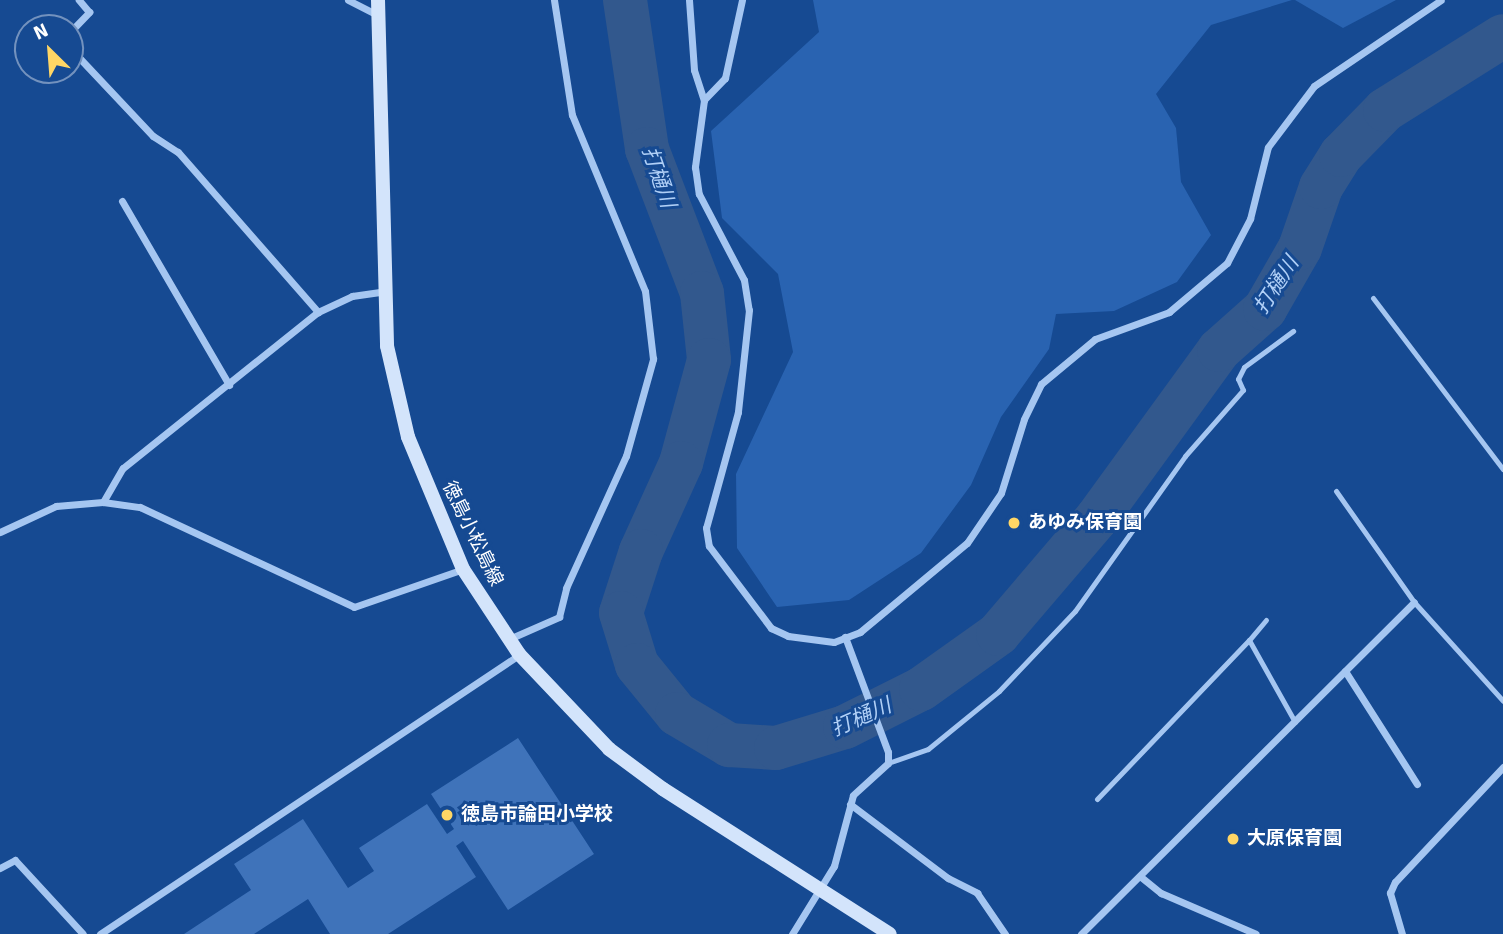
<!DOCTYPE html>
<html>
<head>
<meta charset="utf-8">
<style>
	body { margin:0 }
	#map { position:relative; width:1503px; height:934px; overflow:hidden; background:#164a92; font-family:Signika,"Noto Sans JP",sans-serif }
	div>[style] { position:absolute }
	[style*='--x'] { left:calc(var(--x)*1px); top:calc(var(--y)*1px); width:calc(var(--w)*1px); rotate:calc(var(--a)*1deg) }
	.green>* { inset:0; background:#2963b1 }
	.river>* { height:44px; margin:-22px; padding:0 22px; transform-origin:22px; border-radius:22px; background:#32588d }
	.building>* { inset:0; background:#3f73ba }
	.lane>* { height:5px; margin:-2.5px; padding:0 2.5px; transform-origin:2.5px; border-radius:2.5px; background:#a5c6f1 }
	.street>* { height:7px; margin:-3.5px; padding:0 3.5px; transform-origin:3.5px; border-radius:3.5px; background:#a5c6f1 }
	.secondary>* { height:14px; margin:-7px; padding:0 7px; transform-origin:7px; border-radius:7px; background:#d3e4fb }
	.dots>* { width:19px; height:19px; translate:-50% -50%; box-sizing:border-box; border:4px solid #164a92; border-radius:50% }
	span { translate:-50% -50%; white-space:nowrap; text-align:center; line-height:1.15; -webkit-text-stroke:6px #164a92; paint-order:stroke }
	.poi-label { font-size:19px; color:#fff; font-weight:700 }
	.left { translate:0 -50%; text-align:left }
	.street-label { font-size:19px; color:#fff }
	.water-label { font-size:21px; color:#b1d0f7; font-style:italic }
	.north { position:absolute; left:14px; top:14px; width:70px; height:70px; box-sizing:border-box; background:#164a92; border:2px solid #7392be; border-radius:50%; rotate:335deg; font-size:19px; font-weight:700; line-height:28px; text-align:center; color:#fff }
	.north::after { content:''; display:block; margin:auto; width:24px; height:32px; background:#ffd665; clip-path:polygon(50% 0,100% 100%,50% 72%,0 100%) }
</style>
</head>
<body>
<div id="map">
	<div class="green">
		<div style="clip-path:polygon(813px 0,1292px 0,1211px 25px,1156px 94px,1176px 128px,1181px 182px,1211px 235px,1177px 282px,1114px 311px,1056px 314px,1049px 349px,1001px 417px,971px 485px,921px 553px,849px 600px,777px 607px,737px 548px,736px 474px,793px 352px,778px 274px,722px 218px,711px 131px,819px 32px)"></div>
		<div style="clip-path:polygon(1295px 0,1396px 0,1343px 28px)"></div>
	</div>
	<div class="river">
		<div style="--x:625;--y:0;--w:151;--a:81.6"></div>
		<div style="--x:647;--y:149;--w:154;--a:69.1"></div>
		<div style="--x:702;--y:293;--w:67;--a:84"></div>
		<div style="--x:709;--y:360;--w:107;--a:105.2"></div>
		<div style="--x:681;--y:463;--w:97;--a:114.4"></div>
		<div style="--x:641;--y:551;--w:65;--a:107.9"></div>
		<div style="--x:621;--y:613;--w:54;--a:72.9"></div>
		<div style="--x:637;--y:665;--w:63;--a:50.8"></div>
		<div style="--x:677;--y:714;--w:61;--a:30.8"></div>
		<div style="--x:729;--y:745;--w:47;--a:3.7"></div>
		<div style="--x:776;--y:748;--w:72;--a:-16.9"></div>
		<div style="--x:845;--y:727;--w:85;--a:-26.6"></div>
		<div style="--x:921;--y:689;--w:95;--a:-35.5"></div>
		<div style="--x:998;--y:634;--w:153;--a:-49.5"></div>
		<div style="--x:1097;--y:518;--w:208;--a:-54"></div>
		<div style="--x:1219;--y:350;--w:62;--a:-41.7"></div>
		<div style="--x:1265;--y:309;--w:70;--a:-60.2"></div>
		<div style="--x:1300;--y:248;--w:65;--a:-71"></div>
		<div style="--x:1321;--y:187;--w:38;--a:-58"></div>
		<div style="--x:1341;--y:155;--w:63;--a:-45.6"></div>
		<div style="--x:1385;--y:110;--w:139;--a:-32.1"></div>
	</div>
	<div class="building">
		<div style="clip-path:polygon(518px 738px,594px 854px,508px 910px,463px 841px,456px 846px,476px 877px,388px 934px,330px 934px,308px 899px,254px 934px,184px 934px,251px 890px,234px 864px,303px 819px,348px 888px,374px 871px,359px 848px,427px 804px,447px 834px,454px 829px,431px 794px)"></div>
	</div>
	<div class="lane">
		<div style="--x:1373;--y:298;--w:215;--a:52.8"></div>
		<div style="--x:1336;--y:491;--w:136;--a:54.9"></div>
		<div style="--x:1414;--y:602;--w:133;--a:48"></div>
		<div style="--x:1266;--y:620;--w:26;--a:130"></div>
		<div style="--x:1249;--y:640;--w:94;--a:60.7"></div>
		<div style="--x:888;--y:763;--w:42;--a:-19.3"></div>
		<div style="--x:928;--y:749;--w:92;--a:-39.2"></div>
		<div style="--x:999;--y:691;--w:110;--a:-46.5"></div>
		<div style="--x:1075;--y:611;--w:190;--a:-54.6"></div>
		<div style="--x:1185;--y:456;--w:88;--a:-48.7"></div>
		<div style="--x:1243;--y:390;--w:12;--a:-114"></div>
		<div style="--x:1238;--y:379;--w:13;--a:-63"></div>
		<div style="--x:1244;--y:367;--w:61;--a:-36.3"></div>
		<div style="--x:1097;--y:799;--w:220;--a:-46.3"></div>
	</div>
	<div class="street">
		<div style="--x:348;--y:0;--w:34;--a:27"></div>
		<div style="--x:689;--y:0;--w:70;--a:85.9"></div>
		<div style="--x:694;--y:70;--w:32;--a:72"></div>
		<div style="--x:742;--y:0;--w:80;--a:102.3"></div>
		<div style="--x:725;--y:78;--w:30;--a:134"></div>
		<div style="--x:704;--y:100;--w:68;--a:97.7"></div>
		<div style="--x:695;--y:167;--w:27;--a:82"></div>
		<div style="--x:699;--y:194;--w:97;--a:62.4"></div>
		<div style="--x:744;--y:280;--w:30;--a:81"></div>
		<div style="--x:749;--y:310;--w:103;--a:96.2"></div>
		<div style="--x:738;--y:412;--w:120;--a:105.4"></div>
		<div style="--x:706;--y:528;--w:18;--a:81"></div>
		<div style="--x:709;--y:546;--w:103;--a:52.9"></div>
		<div style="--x:771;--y:628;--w:19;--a:25"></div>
		<div style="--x:788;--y:636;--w:46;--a:7.4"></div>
		<div style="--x:834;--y:642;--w:28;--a:-21"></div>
		<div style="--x:860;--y:632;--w:139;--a:-39.8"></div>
		<div style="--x:967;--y:543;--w:60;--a:-55.8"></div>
		<div style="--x:1001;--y:493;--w:77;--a:-72.7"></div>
		<div style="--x:1024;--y:419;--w:39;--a:-64"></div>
		<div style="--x:1041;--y:384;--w:70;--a:-39.8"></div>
		<div style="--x:1095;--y:339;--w:79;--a:-20"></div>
		<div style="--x:1169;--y:312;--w:76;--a:-40.2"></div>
		<div style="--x:1227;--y:263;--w:50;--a:-62.4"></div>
		<div style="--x:1250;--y:219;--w:74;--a:-76"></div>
		<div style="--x:1268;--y:147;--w:76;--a:-53"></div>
		<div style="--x:1314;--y:86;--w:153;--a:-34.1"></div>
		<div style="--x:70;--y:32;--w:28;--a:-46"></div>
		<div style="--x:89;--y:12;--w:16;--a:-130"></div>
		<div style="--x:70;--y:48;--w:121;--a:46.7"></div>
		<div style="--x:153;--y:136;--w:30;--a:33"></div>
		<div style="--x:178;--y:152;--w:213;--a:48.8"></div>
		<div style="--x:122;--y:201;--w:213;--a:59.8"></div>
		<div style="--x:103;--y:502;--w:39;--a:-60"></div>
		<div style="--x:123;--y:468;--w:250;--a:-38.7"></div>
		<div style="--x:318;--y:312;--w:38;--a:-25"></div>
		<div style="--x:352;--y:296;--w:30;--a:-8"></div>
		<div style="--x:0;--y:532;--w:62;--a:-24.9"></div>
		<div style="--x:56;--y:506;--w:47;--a:-4.9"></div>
		<div style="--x:103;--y:502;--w:37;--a:8"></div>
		<div style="--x:140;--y:507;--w:236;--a:25"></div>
		<div style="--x:354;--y:607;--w:115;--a:-19.2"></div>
		<div style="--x:509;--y:639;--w:55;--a:-23.7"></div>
		<div style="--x:559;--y:617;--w:30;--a:-76"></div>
		<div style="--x:566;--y:588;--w:145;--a:-65.6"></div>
		<div style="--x:626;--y:456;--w:101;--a:-74.4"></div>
		<div style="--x:653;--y:359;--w:68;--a:-96.7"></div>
		<div style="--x:645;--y:291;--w:191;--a:-112.5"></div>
		<div style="--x:572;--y:115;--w:116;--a:-98.9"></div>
		<div style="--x:1345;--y:671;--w:134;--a:57.5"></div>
		<div style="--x:850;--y:804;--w:123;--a:37.1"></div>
		<div style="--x:948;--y:878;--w:33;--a:27"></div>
		<div style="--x:977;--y:893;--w:50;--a:55.7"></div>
		<div style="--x:0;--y:868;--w:17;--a:-28"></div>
		<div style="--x:15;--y:860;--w:100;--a:47.4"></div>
		<div style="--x:1141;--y:877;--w:26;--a:39"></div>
		<div style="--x:1161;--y:893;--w:103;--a:23.3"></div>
		<div style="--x:100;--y:934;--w:503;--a:-33.66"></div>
		<div style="--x:792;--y:934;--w:80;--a:-58.3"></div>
		<div style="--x:834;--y:866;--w:73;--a:-75"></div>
		<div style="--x:853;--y:795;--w:47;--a:-42.4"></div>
		<div style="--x:888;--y:763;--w:11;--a:-90"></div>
		<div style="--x:888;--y:752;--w:123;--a:-110.5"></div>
		<div style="--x:1081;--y:934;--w:470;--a:-44.9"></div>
		<div style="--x:1402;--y:934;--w:43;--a:-106.3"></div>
		<div style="--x:1390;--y:893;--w:12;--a:-66"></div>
		<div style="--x:1395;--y:882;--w:158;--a:-46.8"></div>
	</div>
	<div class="secondary">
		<div style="--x:378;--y:0;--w:346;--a:88.5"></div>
		<div style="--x:387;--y:346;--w:93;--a:77"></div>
		<div style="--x:408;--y:437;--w:143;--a:67.4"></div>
		<div style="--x:463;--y:569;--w:102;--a:56.6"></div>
		<div style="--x:519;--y:654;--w:131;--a:46.5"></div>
		<div style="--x:609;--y:749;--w:67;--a:36.5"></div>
		<div style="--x:663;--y:789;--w:269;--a:32.6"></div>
	</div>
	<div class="dots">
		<div style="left:1014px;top:523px;background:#ffd665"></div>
		<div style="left:447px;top:815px;background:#ffd665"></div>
		<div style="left:1233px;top:839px;background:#ffd665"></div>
	</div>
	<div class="poi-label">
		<span class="left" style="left:1028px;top:523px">あゆみ保育園</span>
		<span class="left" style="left:461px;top:815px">徳島市論田小学校</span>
		<span class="left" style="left:1247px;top:839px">大原保育園</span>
	</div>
	<div class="street-label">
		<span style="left:472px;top:534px;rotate:64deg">徳島小松島線</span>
	</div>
	<div class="water-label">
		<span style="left:659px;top:177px;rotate:71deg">打樋川</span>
		<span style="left:1276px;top:285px;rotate:-57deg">打樋川</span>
		<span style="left:861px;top:717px;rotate:-24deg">打樋川</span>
	</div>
	<div class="north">N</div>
</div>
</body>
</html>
